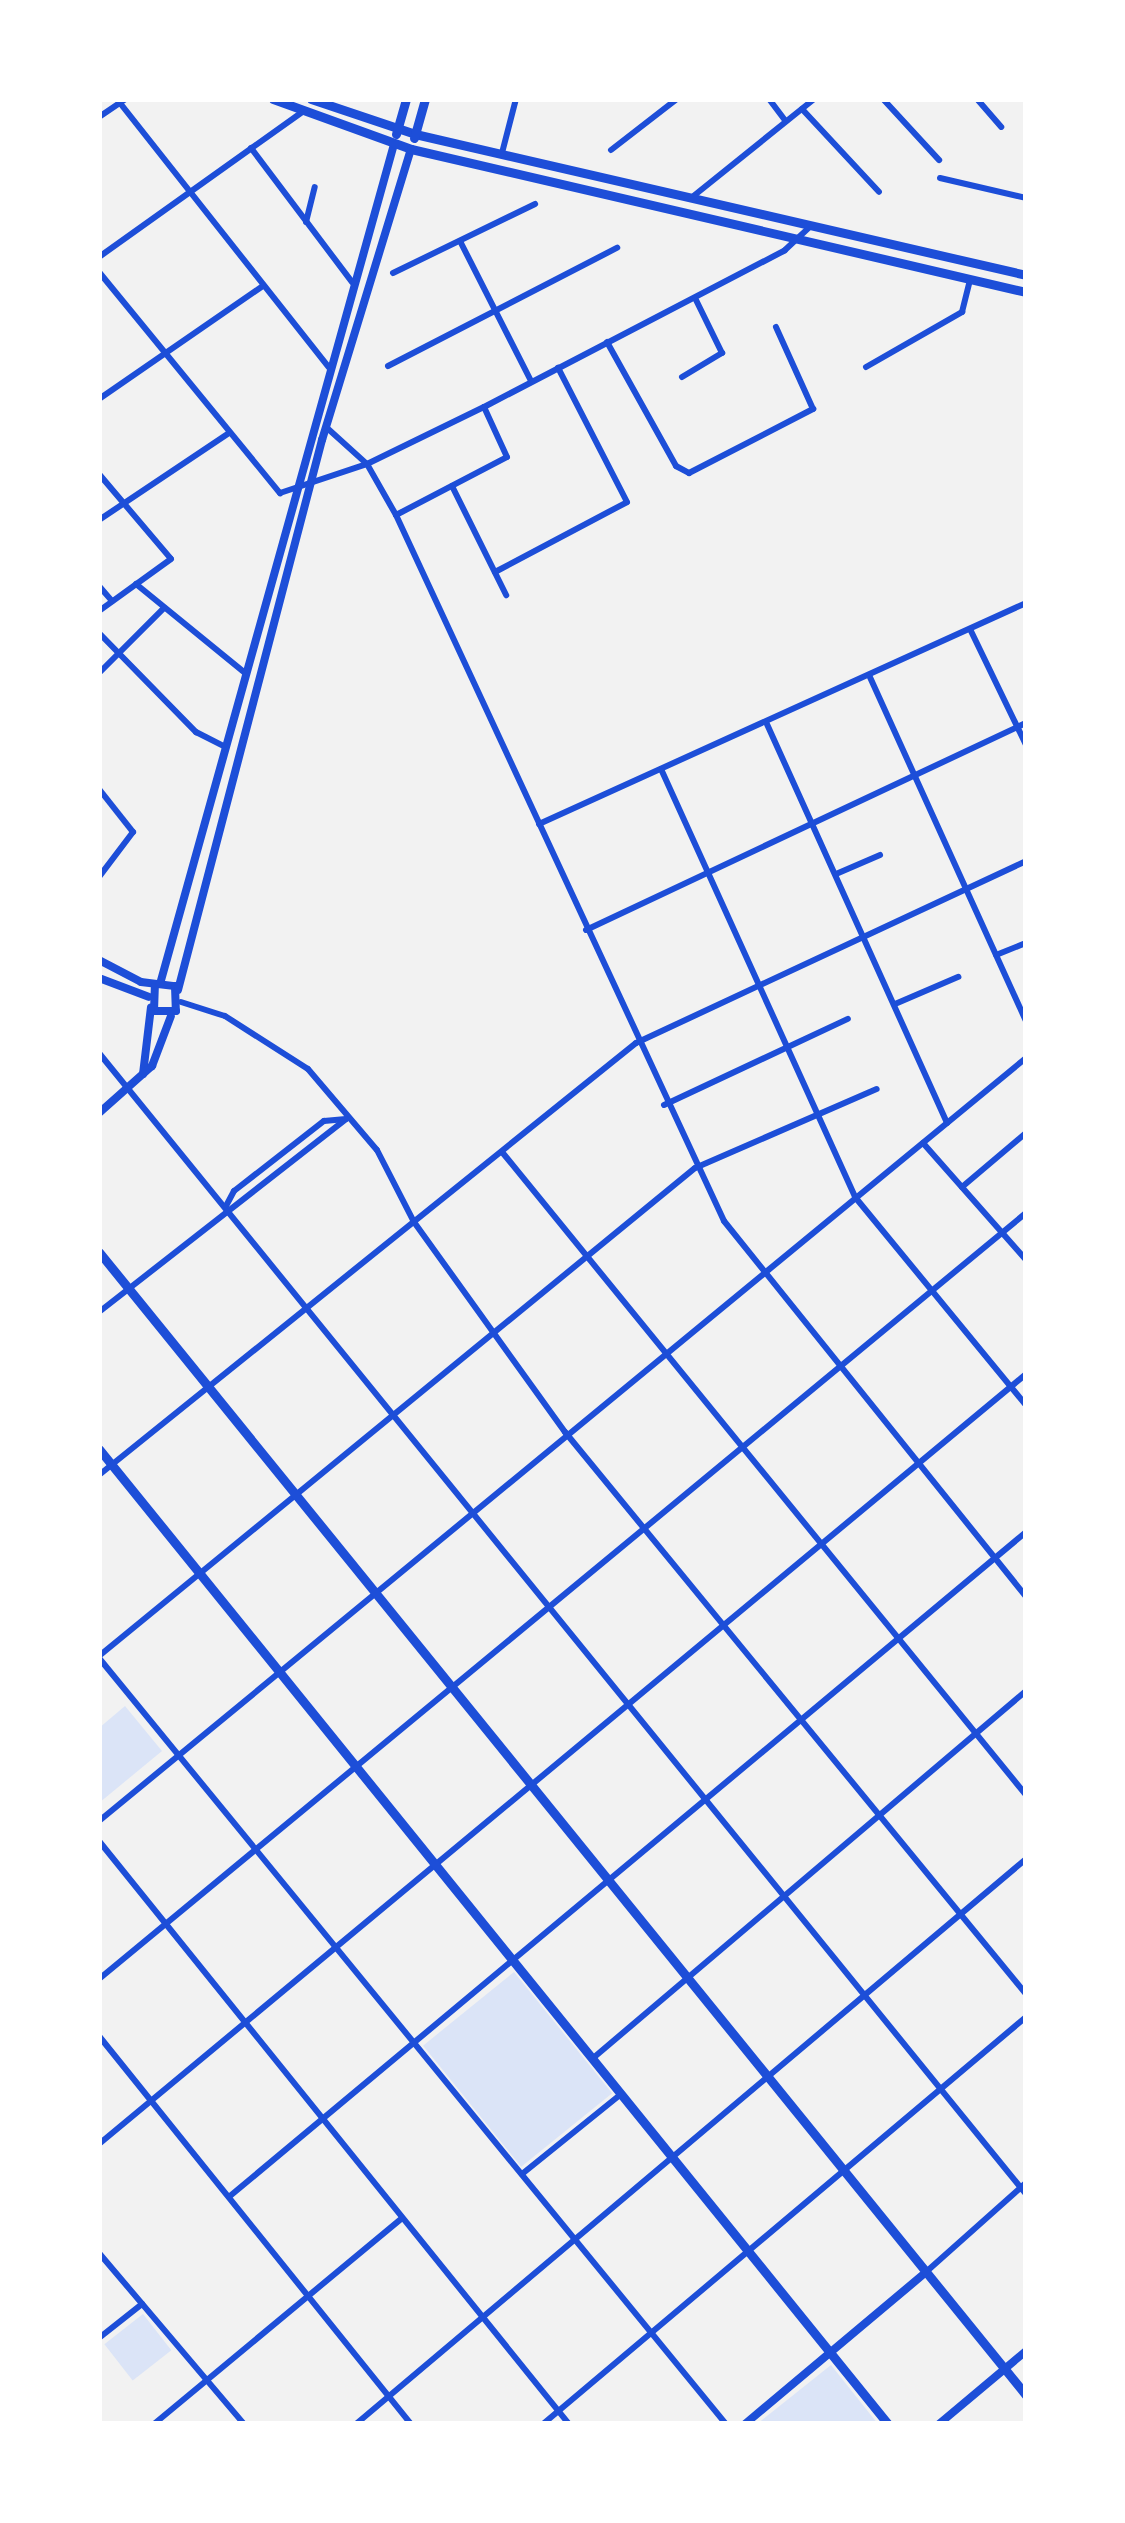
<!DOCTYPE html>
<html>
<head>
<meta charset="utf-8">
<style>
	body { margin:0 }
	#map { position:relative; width:1125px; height:2523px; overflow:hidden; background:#f2f2f2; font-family:Signika,sans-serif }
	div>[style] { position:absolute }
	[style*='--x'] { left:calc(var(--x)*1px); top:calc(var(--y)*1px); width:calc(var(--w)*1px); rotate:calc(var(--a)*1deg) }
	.green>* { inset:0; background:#dbe4f7; transform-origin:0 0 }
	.minor>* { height:6px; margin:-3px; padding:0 3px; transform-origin:3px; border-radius:3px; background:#1d4ed8 }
	.tertiary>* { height:8px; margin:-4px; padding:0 4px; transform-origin:4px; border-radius:4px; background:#1d4ed8 }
	.secondary>* { height:9px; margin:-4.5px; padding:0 4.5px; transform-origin:4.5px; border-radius:4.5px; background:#1d4ed8 }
	.primary>* { height:9px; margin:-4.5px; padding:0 4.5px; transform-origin:4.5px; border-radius:4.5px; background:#1d4ed8 }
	span { translate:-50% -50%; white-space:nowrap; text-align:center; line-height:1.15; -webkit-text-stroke:9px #fff; paint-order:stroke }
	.frame { position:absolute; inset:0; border:102px solid #fff; pointer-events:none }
</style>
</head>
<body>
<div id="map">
	<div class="green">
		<div style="clip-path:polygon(125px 1706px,162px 1751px,99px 1803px,99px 1728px)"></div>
		<div style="left:514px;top:1972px;width:156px;height:117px;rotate:51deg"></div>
		<div style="left:143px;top:2314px;width:46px;height:49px;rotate:52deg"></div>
		<div style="clip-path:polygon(831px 2365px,878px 2424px,757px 2424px)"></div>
	</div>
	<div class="minor">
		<div style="--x:769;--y:99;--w:26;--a:53"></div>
		<div style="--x:883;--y:99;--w:83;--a:47.4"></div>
		<div style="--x:977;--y:99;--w:37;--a:49"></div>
		<div style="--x:120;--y:103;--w:337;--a:51.7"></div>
		<div style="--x:802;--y:109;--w:113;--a:47.1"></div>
		<div style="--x:99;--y:117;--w:32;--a:-34"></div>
		<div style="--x:251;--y:148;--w:168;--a:53"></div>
		<div style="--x:611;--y:150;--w:83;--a:-37.7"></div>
		<div style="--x:502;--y:153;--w:56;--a:-75.5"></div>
		<div style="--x:940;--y:178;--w:88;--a:13.1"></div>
		<div style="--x:691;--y:198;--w:158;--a:-38.8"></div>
		<div style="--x:306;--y:222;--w:36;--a:-76"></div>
		<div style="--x:460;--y:241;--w:157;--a:63.1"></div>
		<div style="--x:99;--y:257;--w:248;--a:-35.5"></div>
		<div style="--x:99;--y:272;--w:286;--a:50.7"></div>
		<div style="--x:280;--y:493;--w:92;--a:-18.4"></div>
		<div style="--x:367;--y:464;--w:130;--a:-26"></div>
		<div style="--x:484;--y:407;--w:339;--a:-27.5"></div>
		<div style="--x:785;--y:250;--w:35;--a:-43"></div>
		<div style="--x:393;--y:273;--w:158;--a:-25.9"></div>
		<div style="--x:607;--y:342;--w:142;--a:60.9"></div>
		<div style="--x:676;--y:466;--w:15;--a:28"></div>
		<div style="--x:689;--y:473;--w:140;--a:-27.3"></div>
		<div style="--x:813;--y:409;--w:90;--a:-114.3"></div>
		<div style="--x:388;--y:366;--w:258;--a:-27.3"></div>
		<div style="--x:866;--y:367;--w:111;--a:-29.8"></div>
		<div style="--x:962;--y:312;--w:33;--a:-76"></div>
		<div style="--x:682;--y:377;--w:47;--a:-31"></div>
		<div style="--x:722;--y:353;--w:61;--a:-116.1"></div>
		<div style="--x:99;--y:399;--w:199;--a:-34.6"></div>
		<div style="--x:326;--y:427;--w:55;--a:42.1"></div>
		<div style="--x:367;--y:464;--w:59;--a:60.4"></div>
		<div style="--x:396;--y:515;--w:778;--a:65.08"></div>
		<div style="--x:724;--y:1221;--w:482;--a:51.2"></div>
		<div style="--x:99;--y:474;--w:111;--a:49.7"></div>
		<div style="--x:171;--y:559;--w:89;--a:144.2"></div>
		<div style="--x:452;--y:486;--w:122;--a:63.6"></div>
		<div style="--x:396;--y:515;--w:125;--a:-27.6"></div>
		<div style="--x:507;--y:457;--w:55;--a:-114.7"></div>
		<div style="--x:99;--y:520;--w:156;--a:-33.8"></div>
		<div style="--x:495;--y:572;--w:149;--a:-27.9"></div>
		<div style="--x:627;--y:502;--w:151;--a:-117.2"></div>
		<div style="--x:136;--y:584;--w:141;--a:39.2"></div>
		<div style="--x:99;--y:586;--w:20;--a:49"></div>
		<div style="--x:970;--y:629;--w:129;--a:64.2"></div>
		<div style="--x:99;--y:633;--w:139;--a:45.6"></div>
		<div style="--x:196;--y:732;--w:34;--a:27"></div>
		<div style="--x:99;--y:673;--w:92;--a:-45"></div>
		<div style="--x:869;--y:675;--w:380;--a:65.6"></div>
		<div style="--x:766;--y:722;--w:440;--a:65.7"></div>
		<div style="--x:661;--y:769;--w:470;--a:65.6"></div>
		<div style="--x:855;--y:1197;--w:269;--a:50.6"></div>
		<div style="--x:99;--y:789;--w:55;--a:51.7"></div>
		<div style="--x:133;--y:832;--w:56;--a:127.1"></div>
		<div style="--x:539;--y:824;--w:535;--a:-24.41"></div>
		<div style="--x:836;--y:874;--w:48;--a:-23.4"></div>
		<div style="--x:586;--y:930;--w:486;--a:-25.2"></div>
		<div style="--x:996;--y:955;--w:32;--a:-22"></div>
		<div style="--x:181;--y:1002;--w:46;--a:17.7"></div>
		<div style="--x:225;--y:1016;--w:98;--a:32.6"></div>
		<div style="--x:308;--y:1069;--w:106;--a:49.6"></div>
		<div style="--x:377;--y:1150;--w:81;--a:62.8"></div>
		<div style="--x:414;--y:1222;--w:259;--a:54.3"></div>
		<div style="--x:565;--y:1432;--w:727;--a:50.64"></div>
		<div style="--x:895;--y:1004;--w:69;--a:-23.2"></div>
		<div style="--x:99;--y:1053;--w:1470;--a:50.91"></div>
		<div style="--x:664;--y:1105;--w:203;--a:-25.1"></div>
		<div style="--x:923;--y:1143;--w:156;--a:48.6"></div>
		<div style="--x:502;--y:1152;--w:829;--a:50.82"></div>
		<div style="--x:962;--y:1187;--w:84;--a:-40.2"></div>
		<div style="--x:226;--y:1206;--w:17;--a:-62"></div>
		<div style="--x:234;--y:1191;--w:114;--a:-37.9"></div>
		<div style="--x:324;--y:1121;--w:22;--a:-5"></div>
		<div style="--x:99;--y:1312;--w:313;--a:-38"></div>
		<div style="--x:99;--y:1475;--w:689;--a:-38.82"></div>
		<div style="--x:636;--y:1043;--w:430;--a:-25"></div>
		<div style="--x:99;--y:1656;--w:770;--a:-39.31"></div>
		<div style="--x:695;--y:1168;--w:198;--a:-23.5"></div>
		<div style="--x:99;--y:1658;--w:990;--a:50.7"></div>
		<div style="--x:99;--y:1821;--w:1201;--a:-39.46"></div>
		<div style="--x:99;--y:1841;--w:749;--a:51.13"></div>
		<div style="--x:99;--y:1979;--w:1203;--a:-39.57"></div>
		<div style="--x:99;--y:2036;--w:498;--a:51.2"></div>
		<div style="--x:592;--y:2059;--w:569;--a:-40.3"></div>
		<div style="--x:99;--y:2144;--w:1205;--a:-39.71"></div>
		<div style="--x:522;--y:2174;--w:127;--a:-38.9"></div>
		<div style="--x:230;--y:2196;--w:1037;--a:-39.83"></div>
		<div style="--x:99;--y:2253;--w:224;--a:49.7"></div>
		<div style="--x:926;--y:2272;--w:134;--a:-41.7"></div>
		<div style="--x:99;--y:2338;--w:55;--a:-38.3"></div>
		<div style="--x:154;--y:2424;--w:322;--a:-39.7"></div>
		<div style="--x:356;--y:2424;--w:876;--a:-40.14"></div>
		<div style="--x:543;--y:2424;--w:632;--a:-40.12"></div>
	</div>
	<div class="tertiary">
		<div style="--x:99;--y:960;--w:47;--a:27.6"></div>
		<div style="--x:141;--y:982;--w:34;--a:7"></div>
		<div style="--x:175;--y:986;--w:25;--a:88"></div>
		<div style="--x:176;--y:1011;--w:22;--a:180"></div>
		<div style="--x:154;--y:1011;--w:24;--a:-88"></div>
		<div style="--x:99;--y:978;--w:53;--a:20.8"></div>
		<div style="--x:160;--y:984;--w:872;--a:-74.43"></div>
		<div style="--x:178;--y:990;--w:569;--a:-75.33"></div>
		<div style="--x:322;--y:440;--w:304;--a:-73"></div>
		<div style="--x:143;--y:1074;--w:67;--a:-83.2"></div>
		<div style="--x:99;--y:1113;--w:71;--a:-41.6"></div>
		<div style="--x:152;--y:1066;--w:53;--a:-69.2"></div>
		<div style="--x:745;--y:2424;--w:236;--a:-40"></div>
		<div style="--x:939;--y:2424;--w:114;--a:-40"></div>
	</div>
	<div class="secondary">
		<div style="--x:99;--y:1252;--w:1472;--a:50.96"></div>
		<div style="--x:99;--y:1449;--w:1254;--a:51.02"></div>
	</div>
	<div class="primary">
		<div style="--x:273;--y:99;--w:147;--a:19.9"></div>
		<div style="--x:411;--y:149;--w:631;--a:13.09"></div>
		<div style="--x:311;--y:99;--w:110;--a:18.6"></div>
		<div style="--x:415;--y:134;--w:627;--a:12.99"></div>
		<div style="--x:396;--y:134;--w:36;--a:-74"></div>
		<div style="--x:414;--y:138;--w:41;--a:-74.2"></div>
	</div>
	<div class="frame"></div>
</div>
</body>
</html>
